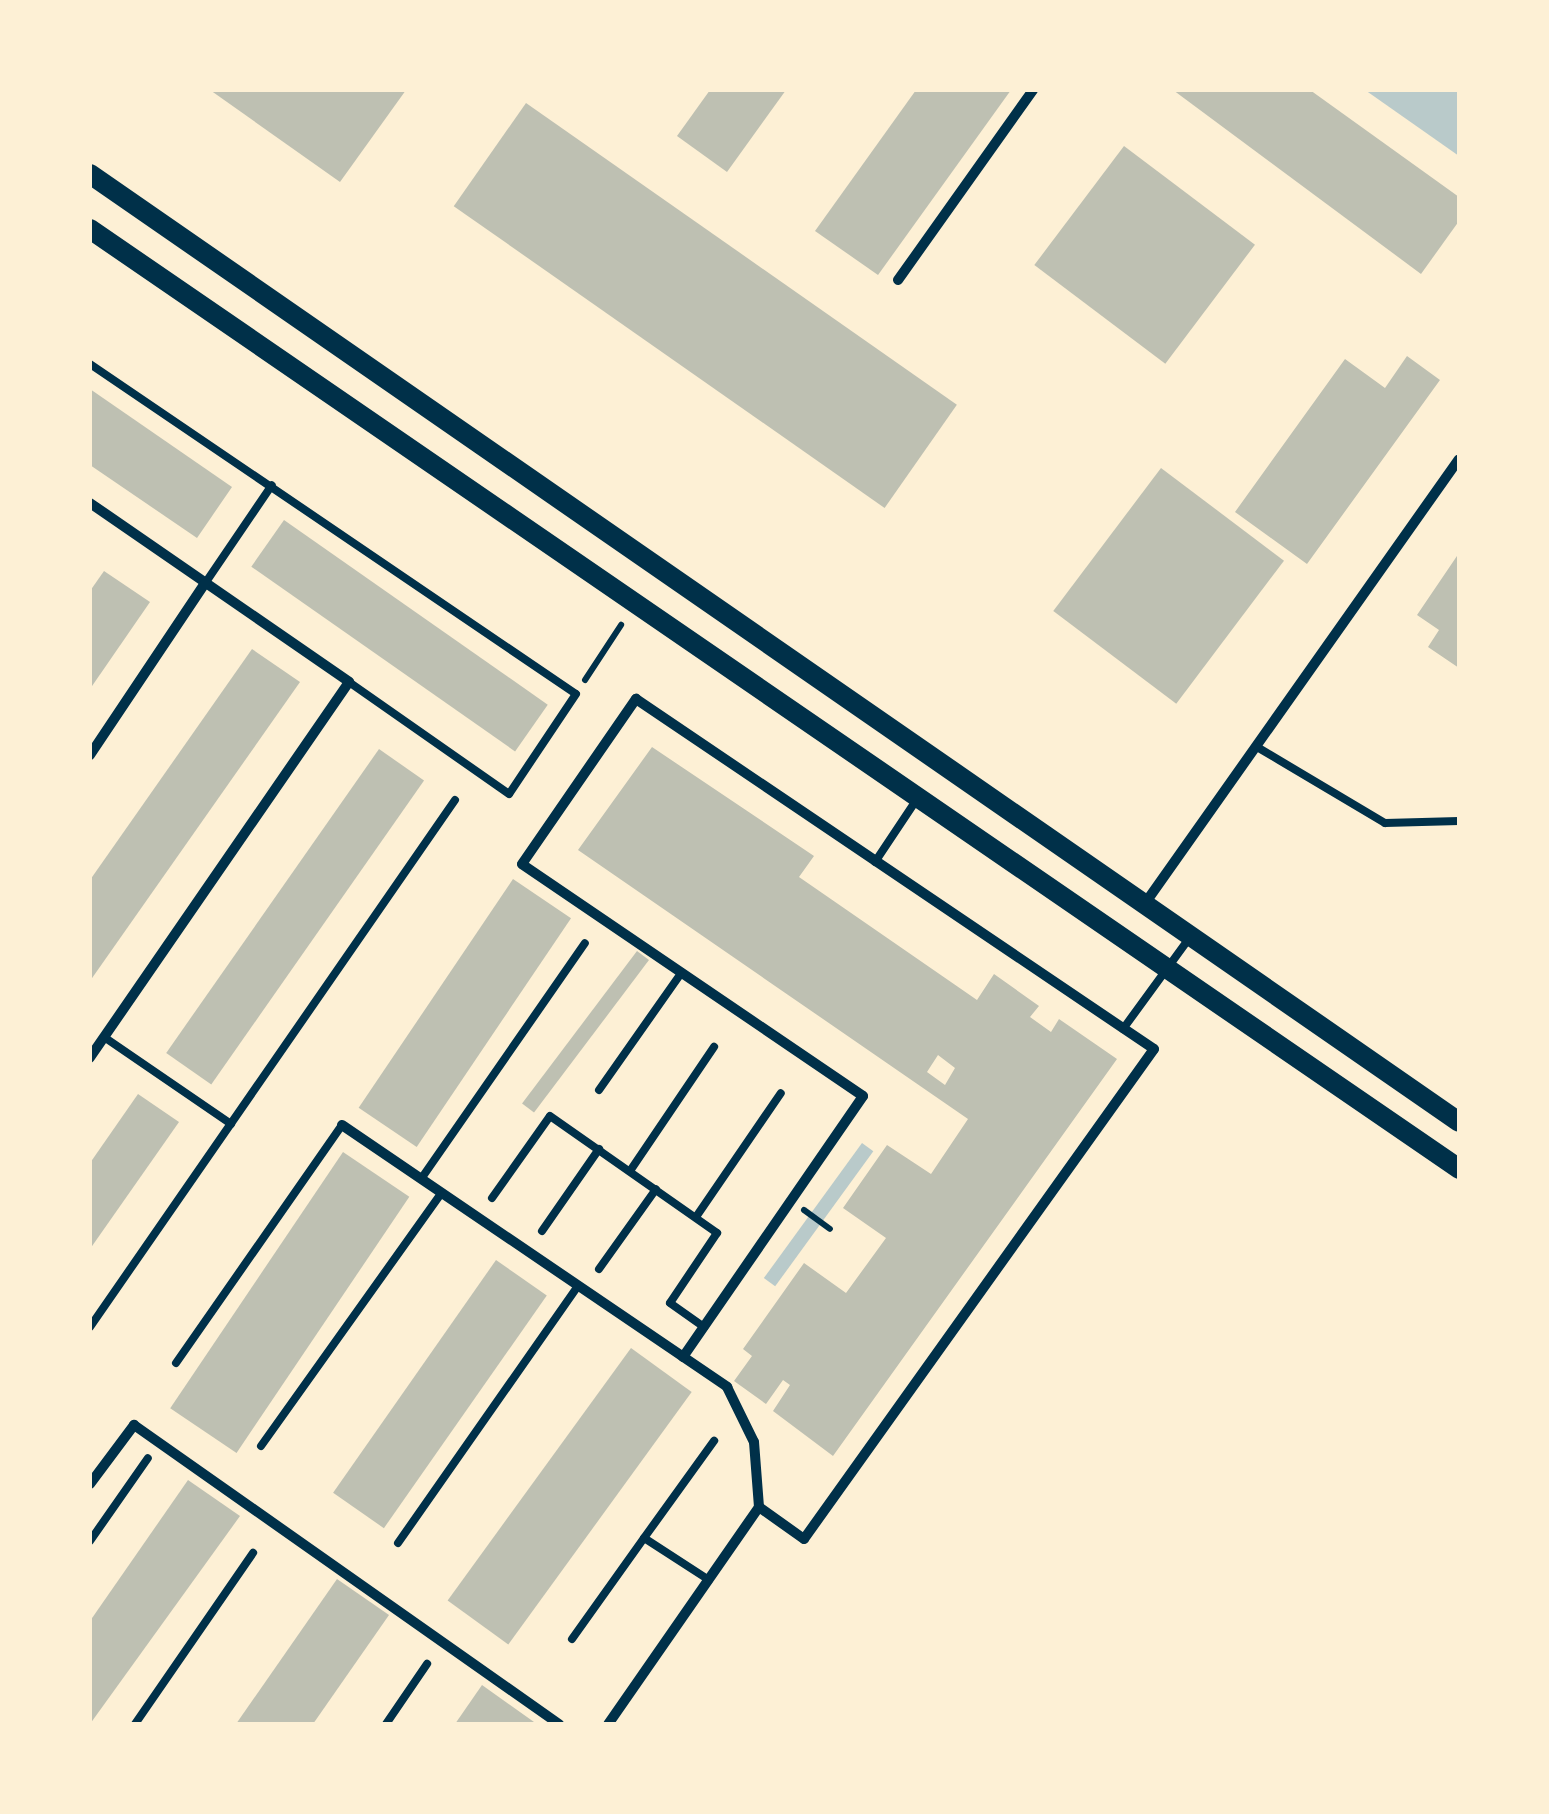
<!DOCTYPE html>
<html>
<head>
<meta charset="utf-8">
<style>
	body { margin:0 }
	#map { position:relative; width:1549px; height:1814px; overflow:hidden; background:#fdf0d5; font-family:Poppins,sans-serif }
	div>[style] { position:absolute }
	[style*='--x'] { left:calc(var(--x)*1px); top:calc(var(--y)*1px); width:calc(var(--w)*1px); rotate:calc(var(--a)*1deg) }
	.green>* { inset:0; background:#b9caca; transform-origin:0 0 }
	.building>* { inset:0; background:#bec0b2; transform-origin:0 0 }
	.path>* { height:6px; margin:-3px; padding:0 3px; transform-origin:3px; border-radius:3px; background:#003049 }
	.service>* { height:8px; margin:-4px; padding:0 4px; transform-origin:4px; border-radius:4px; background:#003049 }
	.minor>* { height:10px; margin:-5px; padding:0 5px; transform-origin:5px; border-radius:5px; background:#003049 }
	.secondary>* { height:20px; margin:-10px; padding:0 10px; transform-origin:10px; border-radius:10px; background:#003049 }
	span { translate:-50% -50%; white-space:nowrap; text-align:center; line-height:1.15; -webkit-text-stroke:10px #fdf0d5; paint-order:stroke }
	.frame { position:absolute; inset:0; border:92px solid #fdf0d5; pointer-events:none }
</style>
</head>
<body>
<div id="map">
	<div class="green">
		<div style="clip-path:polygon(1365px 90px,1459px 90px,1459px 156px)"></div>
		<div style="left:862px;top:1143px;width:14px;height:167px;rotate:36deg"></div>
	</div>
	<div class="building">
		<div style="clip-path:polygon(210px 90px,406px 90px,340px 182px)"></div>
		<div style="clip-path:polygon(710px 90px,786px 90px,727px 172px,677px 136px)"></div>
		<div style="clip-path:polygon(916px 90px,1011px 90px,878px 275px,815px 231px)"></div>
		<div style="clip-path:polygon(1173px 90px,1310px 90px,1459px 197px,1459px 221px,1421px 274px)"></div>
		<div style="left:526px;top:103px;width:526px;height:126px;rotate:35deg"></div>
		<div style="left:1124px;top:146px;width:164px;height:149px;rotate:37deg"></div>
		<div style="clip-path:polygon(1407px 356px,1440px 380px,1307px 564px,1235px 512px,1345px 359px,1385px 388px)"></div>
		<div style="clip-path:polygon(90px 389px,232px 487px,197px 538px,90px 465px)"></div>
		<div style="left:1161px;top:468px;width:154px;height:179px;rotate:37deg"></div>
		<div style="left:284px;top:520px;width:322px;height:57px;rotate:35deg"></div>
		<div style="clip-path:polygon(1459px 553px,1459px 668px,1428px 647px,1439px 630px,1417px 615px)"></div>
		<div style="clip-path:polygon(104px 571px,150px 602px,90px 689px,90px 591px)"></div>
		<div style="clip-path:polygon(252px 649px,300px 682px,90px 981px,90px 880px)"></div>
		<div style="clip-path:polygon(evenodd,652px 747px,814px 856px,799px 877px,977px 1000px,994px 974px,1039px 1006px,1030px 1017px,1051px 1032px,1059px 1019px,1117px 1059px,833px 1456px,773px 1411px,790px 1385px,783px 1380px,766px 1404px,734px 1381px,752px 1356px,743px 1349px,804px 1263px,846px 1293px,886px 1238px,843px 1208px,887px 1145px,931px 1174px,968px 1119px,578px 850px,652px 747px,938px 1055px,955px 1068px,945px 1085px,927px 1072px,938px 1055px)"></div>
		<div style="left:379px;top:749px;width:55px;height:371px;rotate:35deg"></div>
		<div style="left:513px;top:879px;width:70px;height:276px;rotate:34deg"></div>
		<div style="left:637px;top:951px;width:15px;height:191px;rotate:37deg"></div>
		<div style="clip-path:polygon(138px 1094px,179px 1122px,90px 1249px,90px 1163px)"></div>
		<div style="left:343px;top:1152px;width:80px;height:309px;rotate:34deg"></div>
		<div style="left:496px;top:1260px;width:62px;height:284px;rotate:35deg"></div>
		<div style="left:631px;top:1348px;width:75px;height:312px;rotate:36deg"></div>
		<div style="clip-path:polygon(188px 1480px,240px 1516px,90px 1724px,90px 1621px)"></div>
		<div style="clip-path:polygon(337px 1579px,389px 1615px,313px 1724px,236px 1724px)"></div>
		<div style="clip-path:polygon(482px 1685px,534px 1722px,532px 1724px,455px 1724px)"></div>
	</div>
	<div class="path">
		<div style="--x:585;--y:680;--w:66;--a:-56.8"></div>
		<div style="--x:804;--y:1210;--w:32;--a:36"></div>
	</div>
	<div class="service">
		<div style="--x:90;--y:364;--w:587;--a:34.18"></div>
		<div style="--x:576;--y:694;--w:120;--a:123.8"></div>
		<div style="--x:509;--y:794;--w:195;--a:-145"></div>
		<div style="--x:206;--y:582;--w:117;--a:-55.8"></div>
		<div style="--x:1257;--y:747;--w:149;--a:30.7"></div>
		<div style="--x:1385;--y:823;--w:74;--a:-1.5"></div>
		<div style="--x:875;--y:862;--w:76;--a:-56.3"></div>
		<div style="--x:1123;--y:1029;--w:110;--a:-53.9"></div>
		<div style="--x:104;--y:1037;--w:154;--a:34.4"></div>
		<div style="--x:599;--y:1090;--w:144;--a:-54.9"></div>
		<div style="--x:630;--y:1171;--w:150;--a:-55.9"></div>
		<div style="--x:421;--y:1179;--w:287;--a:-55.2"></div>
		<div style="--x:492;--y:1198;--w:100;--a:-54.7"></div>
		<div style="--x:550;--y:1116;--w:204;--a:35"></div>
		<div style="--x:717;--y:1233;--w:84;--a:123.9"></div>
		<div style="--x:670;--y:1303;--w:42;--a:35.2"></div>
		<div style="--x:696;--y:1217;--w:150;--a:-55.6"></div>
		<div style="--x:542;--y:1231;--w:100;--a:-55.2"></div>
		<div style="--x:599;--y:1269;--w:98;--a:-54.5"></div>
		<div style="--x:90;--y:1327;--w:641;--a:-55.29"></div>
		<div style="--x:176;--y:1363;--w:290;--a:-55.1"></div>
		<div style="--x:261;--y:1446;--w:310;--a:-54.5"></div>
		<div style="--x:90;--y:1541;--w:101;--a:-55.1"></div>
		<div style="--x:398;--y:1543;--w:314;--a:-55"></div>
		<div style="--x:709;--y:1580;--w:77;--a:-147.1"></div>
		<div style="--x:644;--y:1538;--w:120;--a:-54.2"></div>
		<div style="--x:572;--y:1639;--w:124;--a:-54.5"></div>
		<div style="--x:135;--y:1724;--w:208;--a:-55.4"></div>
		<div style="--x:386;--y:1724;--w:73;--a:-55.7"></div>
	</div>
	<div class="minor">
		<div style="--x:898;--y:280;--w:233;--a:-54.6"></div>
		<div style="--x:90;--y:503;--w:315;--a:34.6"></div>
		<div style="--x:349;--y:682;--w:457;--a:124.6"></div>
		<div style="--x:90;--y:755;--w:208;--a:-56.2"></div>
		<div style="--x:1146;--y:902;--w:542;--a:-54.76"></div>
		<div style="--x:342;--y:1125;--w:466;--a:34.2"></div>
		<div style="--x:727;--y:1387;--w:61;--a:63.9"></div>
		<div style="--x:754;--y:1442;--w:65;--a:85.6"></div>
		<div style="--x:759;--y:1507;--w:264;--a:124.8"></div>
		<div style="--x:683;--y:1357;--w:317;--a:-55.4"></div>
		<div style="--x:863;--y:1096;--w:412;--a:-145.8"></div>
		<div style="--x:522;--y:864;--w:201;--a:-55.4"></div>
		<div style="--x:636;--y:699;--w:625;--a:34.05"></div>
		<div style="--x:1154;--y:1049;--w:602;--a:125.54"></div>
		<div style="--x:804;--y:1539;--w:55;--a:-144.6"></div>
		<div style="--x:90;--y:1484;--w:74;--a:-53.3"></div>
		<div style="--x:134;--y:1425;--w:520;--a:35.13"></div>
	</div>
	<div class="secondary">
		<div style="--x:90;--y:174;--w:1665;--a:34.7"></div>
		<div style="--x:90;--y:229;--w:1661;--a:34.47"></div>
	</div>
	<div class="frame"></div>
</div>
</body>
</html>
